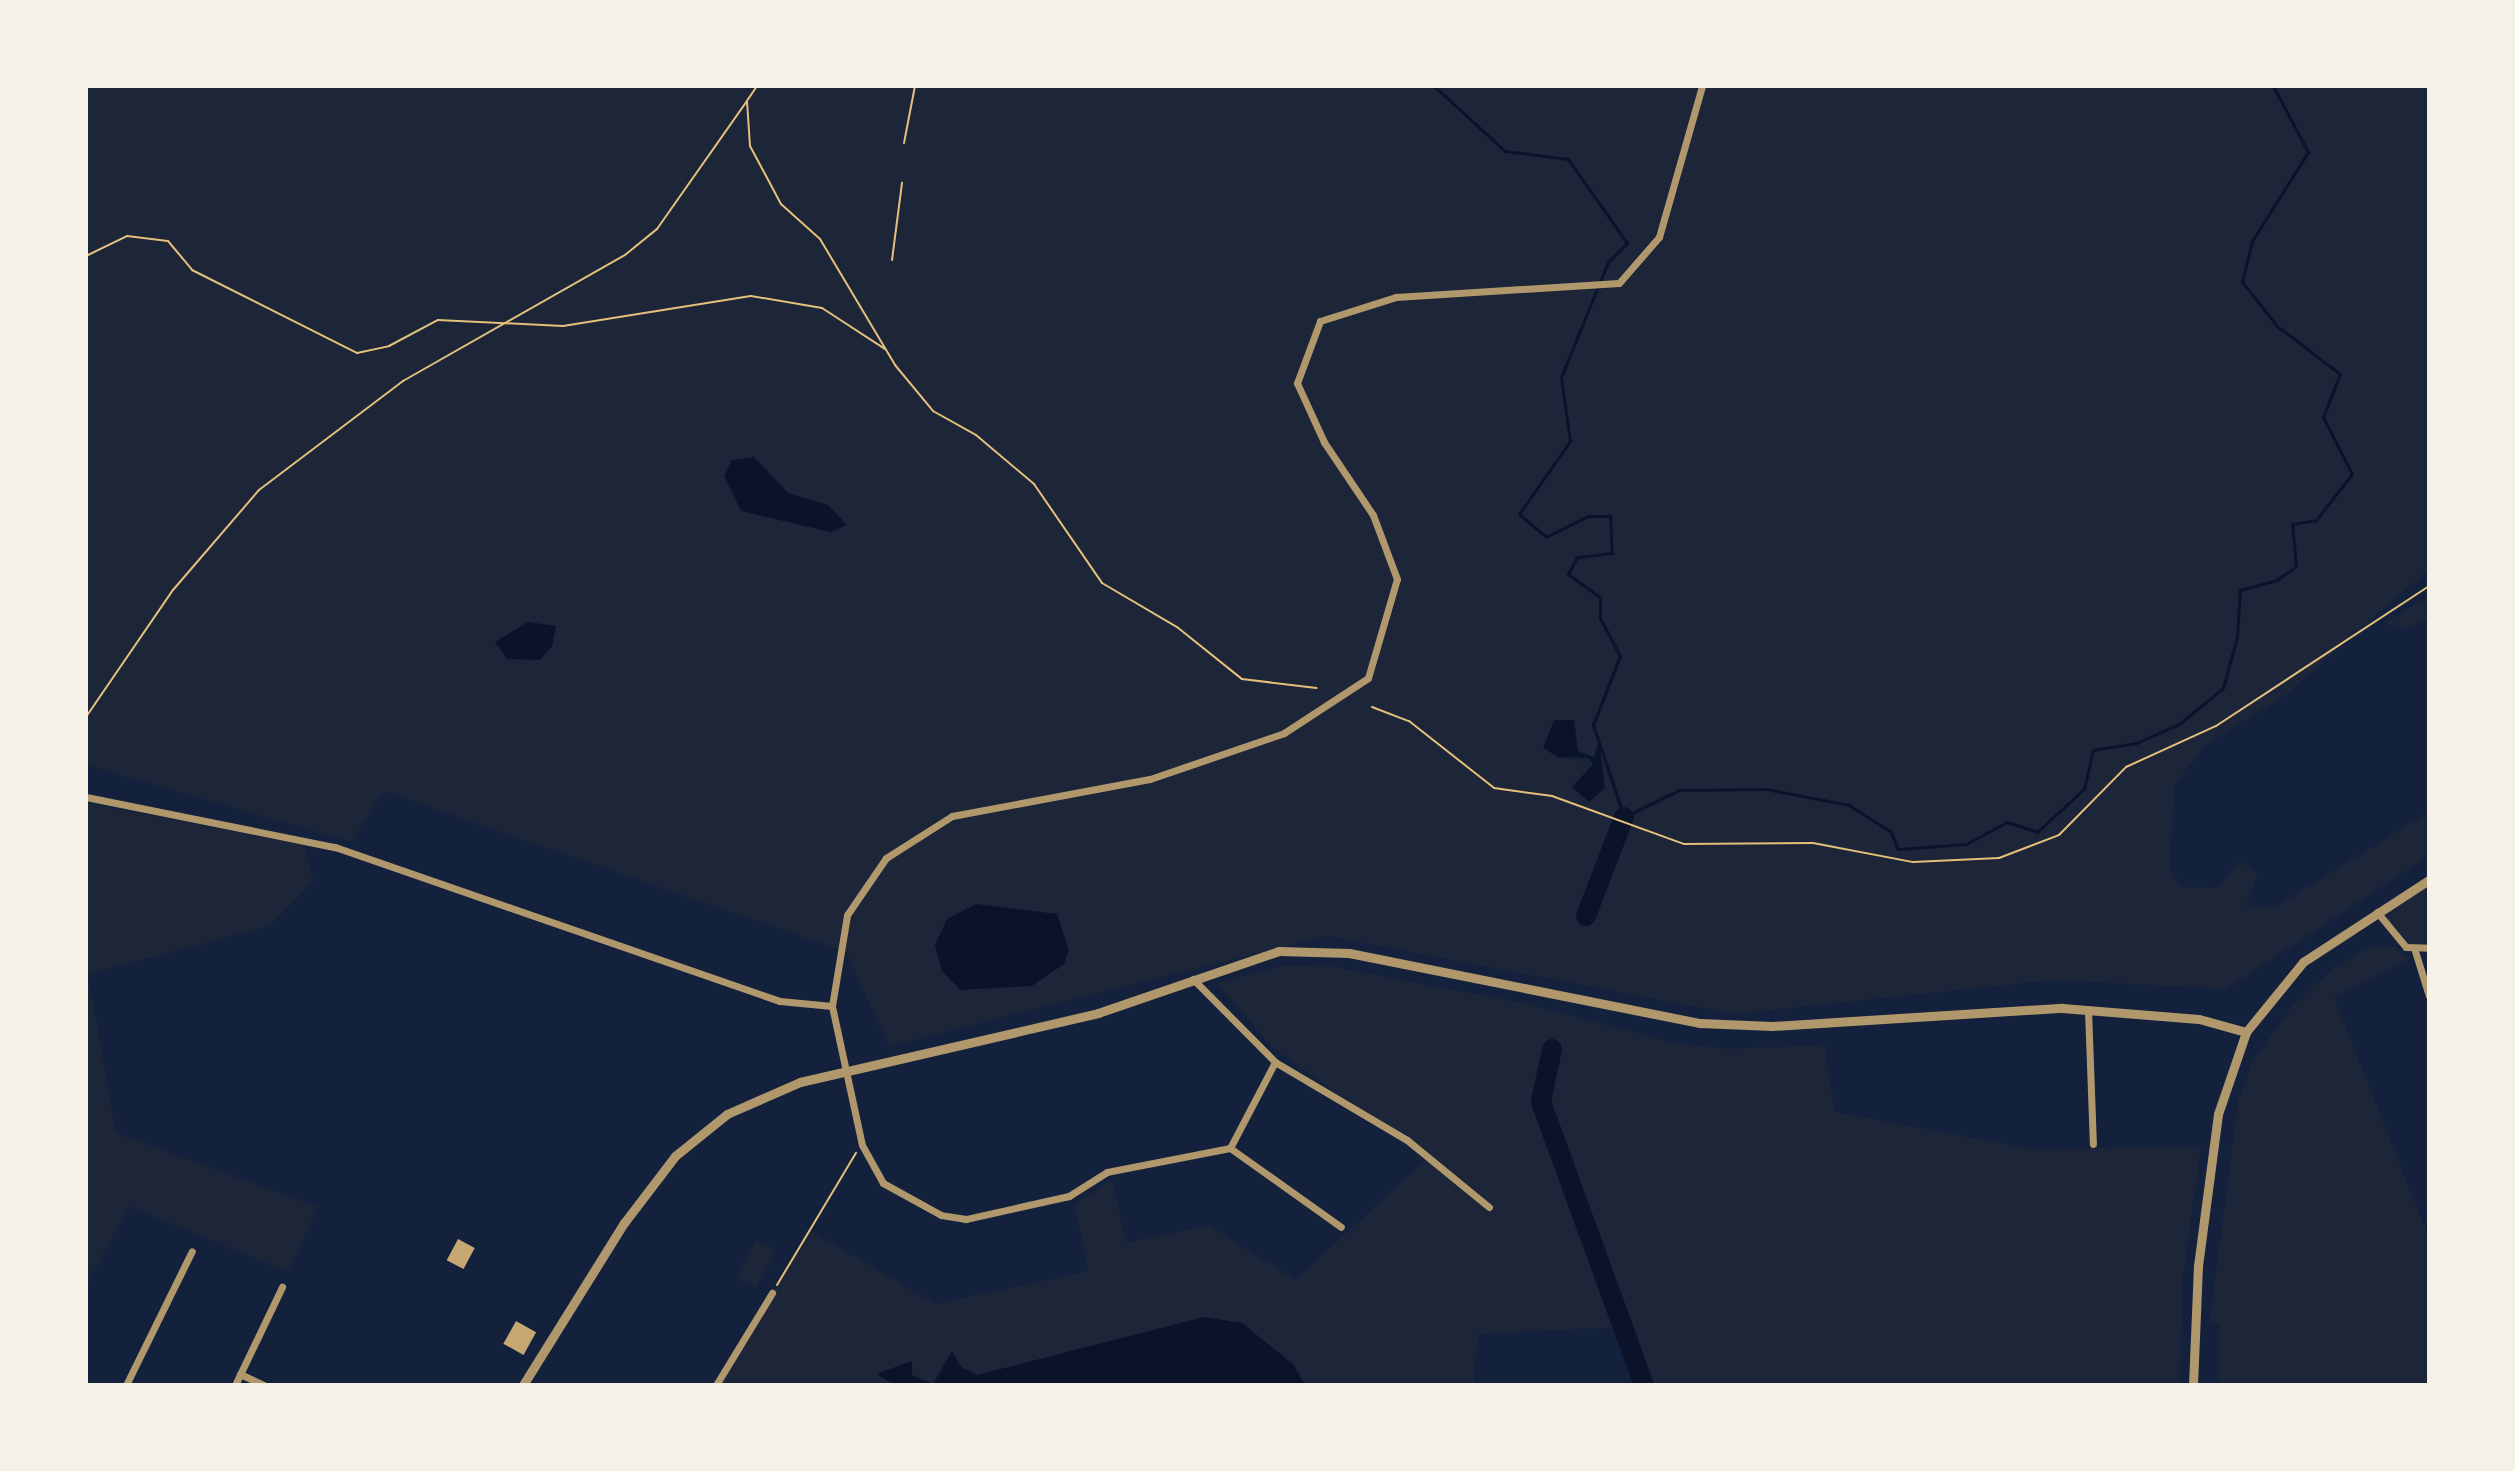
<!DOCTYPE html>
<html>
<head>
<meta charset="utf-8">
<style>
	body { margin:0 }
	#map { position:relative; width:2515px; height:1471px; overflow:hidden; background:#14213d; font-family:Overpass,sans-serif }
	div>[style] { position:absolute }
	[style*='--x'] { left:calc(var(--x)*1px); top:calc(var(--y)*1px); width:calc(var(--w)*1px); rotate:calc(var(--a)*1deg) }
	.green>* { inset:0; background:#1d2539; transform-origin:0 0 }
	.water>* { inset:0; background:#0b132b }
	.stream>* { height:3px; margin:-1.5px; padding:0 1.5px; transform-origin:1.5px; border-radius:1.5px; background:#0b132b }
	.river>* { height:20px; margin:-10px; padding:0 10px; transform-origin:10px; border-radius:10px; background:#0b132b }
	.building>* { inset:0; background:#c6a872; transform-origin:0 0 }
	.path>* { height:2px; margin:-1px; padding:0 1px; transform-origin:1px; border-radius:1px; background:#e5c07b }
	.minor>* { height:7px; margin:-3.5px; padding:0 3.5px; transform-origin:3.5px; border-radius:3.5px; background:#b1986c }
	.tertiary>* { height:9px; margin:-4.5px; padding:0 4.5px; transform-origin:4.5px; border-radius:4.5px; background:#b1986c }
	span { translate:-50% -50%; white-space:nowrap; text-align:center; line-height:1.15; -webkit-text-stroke:7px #f6f1e7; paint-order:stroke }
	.frame { position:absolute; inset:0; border:88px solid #f6f1e7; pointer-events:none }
</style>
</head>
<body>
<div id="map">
	<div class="green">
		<div style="clip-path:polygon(evenodd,86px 86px,2429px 86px,2429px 569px,2285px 695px,2204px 746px,2174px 786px,2170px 867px,2180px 887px,2218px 888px,2239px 861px,2258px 874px,2245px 906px,2274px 908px,2429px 812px,2429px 855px,2226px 989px,2053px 980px,1734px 1014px,1327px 936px,889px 1046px,846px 952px,383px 791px,352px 842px,86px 765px,86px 86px,1574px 720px,1578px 751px,1606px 765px,1558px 757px,1574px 720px)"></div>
		<div style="clip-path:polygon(2429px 596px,2429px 619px,2404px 629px,2385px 623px)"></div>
		<div style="clip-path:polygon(86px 803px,304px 845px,313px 881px,270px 926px,88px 974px,116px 1133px,318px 1207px,288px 1272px,129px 1206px,86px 1286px)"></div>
		<div style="clip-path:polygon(2429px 880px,2429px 948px,2415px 951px,2377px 912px)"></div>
		<div style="clip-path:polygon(2372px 946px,2394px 947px,2409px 960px,2334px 997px,2429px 1239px,2429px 1385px,2219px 1385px,2220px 1325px,2210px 1322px,2238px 1101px,2253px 1060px,2292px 1007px,2332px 969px)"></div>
		<div style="clip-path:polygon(1324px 965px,1527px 1004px,1675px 1043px,1727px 1049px,1824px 1045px,1835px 1112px,2031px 1149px,2201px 1147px,2183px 1275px,2179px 1385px,1644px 1385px,1622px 1327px,1478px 1334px,1473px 1385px,716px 1385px,810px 1231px,936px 1304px,1089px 1271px,1074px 1205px,1112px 1179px,1126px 1243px,1209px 1225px,1295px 1280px,1428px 1158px,1273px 1048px,1217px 983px,1281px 966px)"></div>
		<div style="left:756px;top:1240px;width:23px;height:42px;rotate:29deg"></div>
	</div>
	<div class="water">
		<div style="clip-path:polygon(754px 457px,788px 493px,828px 505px,847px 525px,831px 532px,741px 511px,724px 476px,732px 460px)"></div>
		<div style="clip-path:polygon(528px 622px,556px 626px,552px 646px,540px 660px,507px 659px,495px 642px)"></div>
		<div style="clip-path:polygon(1554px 720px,1574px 720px,1578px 751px,1594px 757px,1599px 741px,1605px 788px,1589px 802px,1572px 787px,1593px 764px,1589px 758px,1558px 757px,1543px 748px)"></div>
		<div style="clip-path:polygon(976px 904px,1057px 914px,1069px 950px,1064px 964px,1032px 986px,960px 990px,942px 971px,935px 945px,947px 919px)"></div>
		<div style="clip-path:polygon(1204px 1317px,1242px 1323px,1293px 1364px,1305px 1385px,896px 1385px,876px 1374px,912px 1361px,912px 1375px,933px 1384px,952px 1351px,961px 1367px,977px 1375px)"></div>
	</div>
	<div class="stream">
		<div style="--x:1181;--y:86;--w:19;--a:0"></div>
		<div style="--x:1434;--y:86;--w:96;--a:42.5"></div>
		<div style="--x:1505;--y:151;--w:64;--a:7.2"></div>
		<div style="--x:1568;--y:159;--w:103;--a:54.9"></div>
		<div style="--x:1627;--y:243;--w:27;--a:135"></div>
		<div style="--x:1608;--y:262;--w:124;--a:112.2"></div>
		<div style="--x:1561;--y:377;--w:65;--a:82"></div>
		<div style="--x:1570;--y:441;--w:89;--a:124.9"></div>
		<div style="--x:1519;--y:514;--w:35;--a:40"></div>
		<div style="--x:1546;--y:537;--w:47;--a:-26.6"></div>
		<div style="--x:1588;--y:516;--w:22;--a:0"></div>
		<div style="--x:1610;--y:516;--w:37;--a:87"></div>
		<div style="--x:1612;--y:553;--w:35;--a:173"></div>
		<div style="--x:1577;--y:557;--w:19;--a:118"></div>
		<div style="--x:1568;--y:574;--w:39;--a:36"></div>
		<div style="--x:1600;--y:597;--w:21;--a:90"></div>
		<div style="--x:1600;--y:618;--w:43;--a:62.2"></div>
		<div style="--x:1620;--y:656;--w:74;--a:111.4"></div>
		<div style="--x:1593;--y:725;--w:97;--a:71.4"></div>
		<div style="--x:1624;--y:817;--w:61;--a:-26.1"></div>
		<div style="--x:1679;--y:790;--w:87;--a:-0.7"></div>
		<div style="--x:1766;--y:789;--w:85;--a:10.9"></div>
		<div style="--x:1849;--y:805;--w:50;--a:32.7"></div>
		<div style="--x:1891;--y:832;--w:18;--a:68"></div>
		<div style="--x:1898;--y:849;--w:68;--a:-4.2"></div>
		<div style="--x:1966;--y:844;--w:47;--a:-28.2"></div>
		<div style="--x:2007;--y:822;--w:32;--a:18"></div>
		<div style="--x:2037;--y:832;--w:64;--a:-42.5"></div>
		<div style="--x:2084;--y:789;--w:40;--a:-77"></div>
		<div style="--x:2093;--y:750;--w:44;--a:-9.2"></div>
		<div style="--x:2136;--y:743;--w:47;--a:-23.8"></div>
		<div style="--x:2179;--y:724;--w:57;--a:-39.3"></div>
		<div style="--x:2223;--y:688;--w:53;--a:-74.6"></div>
		<div style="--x:2237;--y:637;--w:47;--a:-86.3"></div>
		<div style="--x:2240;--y:590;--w:38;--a:-15"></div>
		<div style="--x:2277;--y:580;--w:24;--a:-36"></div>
		<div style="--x:2296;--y:566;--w:42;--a:-95.4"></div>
		<div style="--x:2292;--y:524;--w:24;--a:-9"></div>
		<div style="--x:2316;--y:520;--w:58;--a:-52"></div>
		<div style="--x:2352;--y:474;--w:64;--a:-117"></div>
		<div style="--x:2323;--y:417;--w:46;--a:-68.4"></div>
		<div style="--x:2340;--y:374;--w:79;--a:-142.7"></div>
		<div style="--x:2277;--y:326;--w:56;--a:-128.5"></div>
		<div style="--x:2242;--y:282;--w:42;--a:-76.3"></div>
		<div style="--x:2252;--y:241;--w:105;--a:-57.8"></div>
		<div style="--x:2308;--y:152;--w:75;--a:-117.9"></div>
	</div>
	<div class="river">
		<div style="--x:1586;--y:916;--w:106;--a:-69"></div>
		<div style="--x:1552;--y:1049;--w:54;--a:101.7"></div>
		<div style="--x:1541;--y:1102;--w:301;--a:70"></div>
	</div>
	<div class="building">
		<div style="left:458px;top:1239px;width:19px;height:24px;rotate:28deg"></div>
		<div style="left:516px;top:1321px;width:23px;height:26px;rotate:29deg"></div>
	</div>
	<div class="path">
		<div style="--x:757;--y:86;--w:18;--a:124"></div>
		<div style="--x:747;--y:101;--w:45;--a:86.2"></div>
		<div style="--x:750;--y:146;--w:66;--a:61.9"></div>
		<div style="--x:781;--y:204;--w:52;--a:41.9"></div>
		<div style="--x:820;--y:239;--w:147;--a:59.2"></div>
		<div style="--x:895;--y:365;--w:60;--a:50.4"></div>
		<div style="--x:933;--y:411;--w:49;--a:29.2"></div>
		<div style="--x:976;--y:435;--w:76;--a:40.2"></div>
		<div style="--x:1034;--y:484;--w:120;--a:55.5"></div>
		<div style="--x:1102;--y:583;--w:87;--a:30.4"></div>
		<div style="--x:1177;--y:627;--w:83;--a:38.7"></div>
		<div style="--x:1242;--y:679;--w:75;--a:6.9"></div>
		<div style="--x:904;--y:143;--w:58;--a:-79.1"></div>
		<div style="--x:86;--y:256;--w:46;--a:-26"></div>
		<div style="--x:127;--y:236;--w:41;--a:7"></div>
		<div style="--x:168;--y:241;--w:38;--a:50"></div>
		<div style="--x:192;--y:270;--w:185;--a:26.7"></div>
		<div style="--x:357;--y:353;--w:33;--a:-12"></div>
		<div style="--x:389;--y:346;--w:55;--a:-28"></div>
		<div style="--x:438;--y:320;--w:125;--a:2.7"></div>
		<div style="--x:563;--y:326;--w:190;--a:-9.1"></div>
		<div style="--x:751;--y:296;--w:72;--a:9.6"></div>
		<div style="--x:822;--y:308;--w:75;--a:33.1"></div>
		<div style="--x:892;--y:260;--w:78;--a:-82.6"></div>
		<div style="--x:1372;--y:707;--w:40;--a:21"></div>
		<div style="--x:1409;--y:721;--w:108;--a:38.2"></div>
		<div style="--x:1494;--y:788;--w:59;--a:7.9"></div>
		<div style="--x:1552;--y:796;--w:140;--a:20"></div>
		<div style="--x:1684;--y:844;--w:129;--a:-0.4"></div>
		<div style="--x:1813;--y:843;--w:102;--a:10.8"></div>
		<div style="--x:1913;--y:862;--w:86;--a:-2.7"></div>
		<div style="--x:1999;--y:858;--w:64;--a:-21"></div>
		<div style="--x:2059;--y:835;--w:95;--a:-45.4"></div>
		<div style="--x:2126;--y:767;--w:99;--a:-24.5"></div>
		<div style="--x:2216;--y:726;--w:255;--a:-33.3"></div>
		<div style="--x:86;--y:717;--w:154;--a:-55.6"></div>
		<div style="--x:173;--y:590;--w:132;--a:-49.3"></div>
		<div style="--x:259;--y:490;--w:181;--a:-37.1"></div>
		<div style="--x:403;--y:381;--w:255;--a:-29.6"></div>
		<div style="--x:625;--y:255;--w:41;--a:-39.1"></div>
		<div style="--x:657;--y:229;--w:156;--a:-54.9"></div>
		<div style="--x:777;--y:1285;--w:154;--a:-59.1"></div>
	</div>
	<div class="minor">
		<div style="--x:86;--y:797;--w:254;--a:11.4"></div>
		<div style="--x:335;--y:847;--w:471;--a:19.1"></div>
		<div style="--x:780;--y:1001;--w:52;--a:5.5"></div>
		<div style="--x:2377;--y:912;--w:45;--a:50.4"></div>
		<div style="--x:2406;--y:947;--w:23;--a:2"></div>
		<div style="--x:2415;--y:951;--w:47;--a:72.7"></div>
		<div style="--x:1193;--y:979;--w:117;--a:45.3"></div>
		<div style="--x:1275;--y:1062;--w:153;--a:30.6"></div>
		<div style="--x:1407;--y:1140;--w:106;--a:39.3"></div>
		<div style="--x:2088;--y:1010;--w:134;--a:87.9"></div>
		<div style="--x:1275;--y:1062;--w:97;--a:117.6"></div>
		<div style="--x:1230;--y:1148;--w:125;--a:169"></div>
		<div style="--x:1107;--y:1172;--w:45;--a:147.7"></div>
		<div style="--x:1069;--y:1196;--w:106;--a:167.4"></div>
		<div style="--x:966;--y:1219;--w:25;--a:-171"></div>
		<div style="--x:941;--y:1215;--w:66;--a:-151.1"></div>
		<div style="--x:883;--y:1183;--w:43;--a:-118.9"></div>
		<div style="--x:862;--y:1145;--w:142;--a:-102.2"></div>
		<div style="--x:832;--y:1006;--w:92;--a:-80.6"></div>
		<div style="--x:847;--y:915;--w:69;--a:-55.6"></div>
		<div style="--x:886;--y:858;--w:78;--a:-32.5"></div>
		<div style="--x:952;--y:816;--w:201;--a:-10.6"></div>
		<div style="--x:1150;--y:779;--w:142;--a:-18.9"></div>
		<div style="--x:1284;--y:733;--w:100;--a:-33.2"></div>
		<div style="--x:1368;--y:678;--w:103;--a:-73.7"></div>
		<div style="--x:1397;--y:579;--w:68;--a:-110.6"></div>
		<div style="--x:1373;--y:515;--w:88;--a:-123.9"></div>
		<div style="--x:1324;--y:442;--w:65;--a:-114.6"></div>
		<div style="--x:1297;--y:383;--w:66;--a:-69.6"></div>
		<div style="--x:1320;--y:321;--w:80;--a:-17.5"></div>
		<div style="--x:1396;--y:297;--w:223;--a:-3.6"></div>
		<div style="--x:1619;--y:283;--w:61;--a:-49"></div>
		<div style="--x:1659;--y:237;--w:157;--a:-74.1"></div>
		<div style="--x:1230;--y:1148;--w:136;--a:35.4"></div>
		<div style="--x:240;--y:1374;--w:26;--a:25"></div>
		<div style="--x:126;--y:1385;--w:149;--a:-63.8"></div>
		<div style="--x:235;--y:1385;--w:109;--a:-64.4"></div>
		<div style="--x:716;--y:1385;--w:108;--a:-58.7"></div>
	</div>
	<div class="tertiary">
		<div style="--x:523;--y:1385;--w:191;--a:-58.1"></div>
		<div style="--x:624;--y:1223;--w:84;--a:-52.7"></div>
		<div style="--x:675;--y:1156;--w:67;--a:-38.9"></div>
		<div style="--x:727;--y:1114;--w:80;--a:-23.7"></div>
		<div style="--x:800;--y:1082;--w:306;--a:-13"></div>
		<div style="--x:1098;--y:1013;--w:191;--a:-18.9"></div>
		<div style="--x:1279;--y:951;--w:70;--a:1.6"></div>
		<div style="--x:1349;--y:953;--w:358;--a:11.3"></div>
		<div style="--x:1700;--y:1023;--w:72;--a:2.4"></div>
		<div style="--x:1772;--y:1026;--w:291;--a:-3.6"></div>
		<div style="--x:2062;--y:1008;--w:137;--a:4.6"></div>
		<div style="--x:2199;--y:1019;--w:49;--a:15.5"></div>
		<div style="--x:2193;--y:1385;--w:119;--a:-87.6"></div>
		<div style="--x:2198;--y:1266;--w:153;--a:-82.5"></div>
		<div style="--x:2218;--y:1114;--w:87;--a:-71.1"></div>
		<div style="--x:2246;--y:1032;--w:90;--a:-50.8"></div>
		<div style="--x:2303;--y:962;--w:150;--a:-33.1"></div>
	</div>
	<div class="frame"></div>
</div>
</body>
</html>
